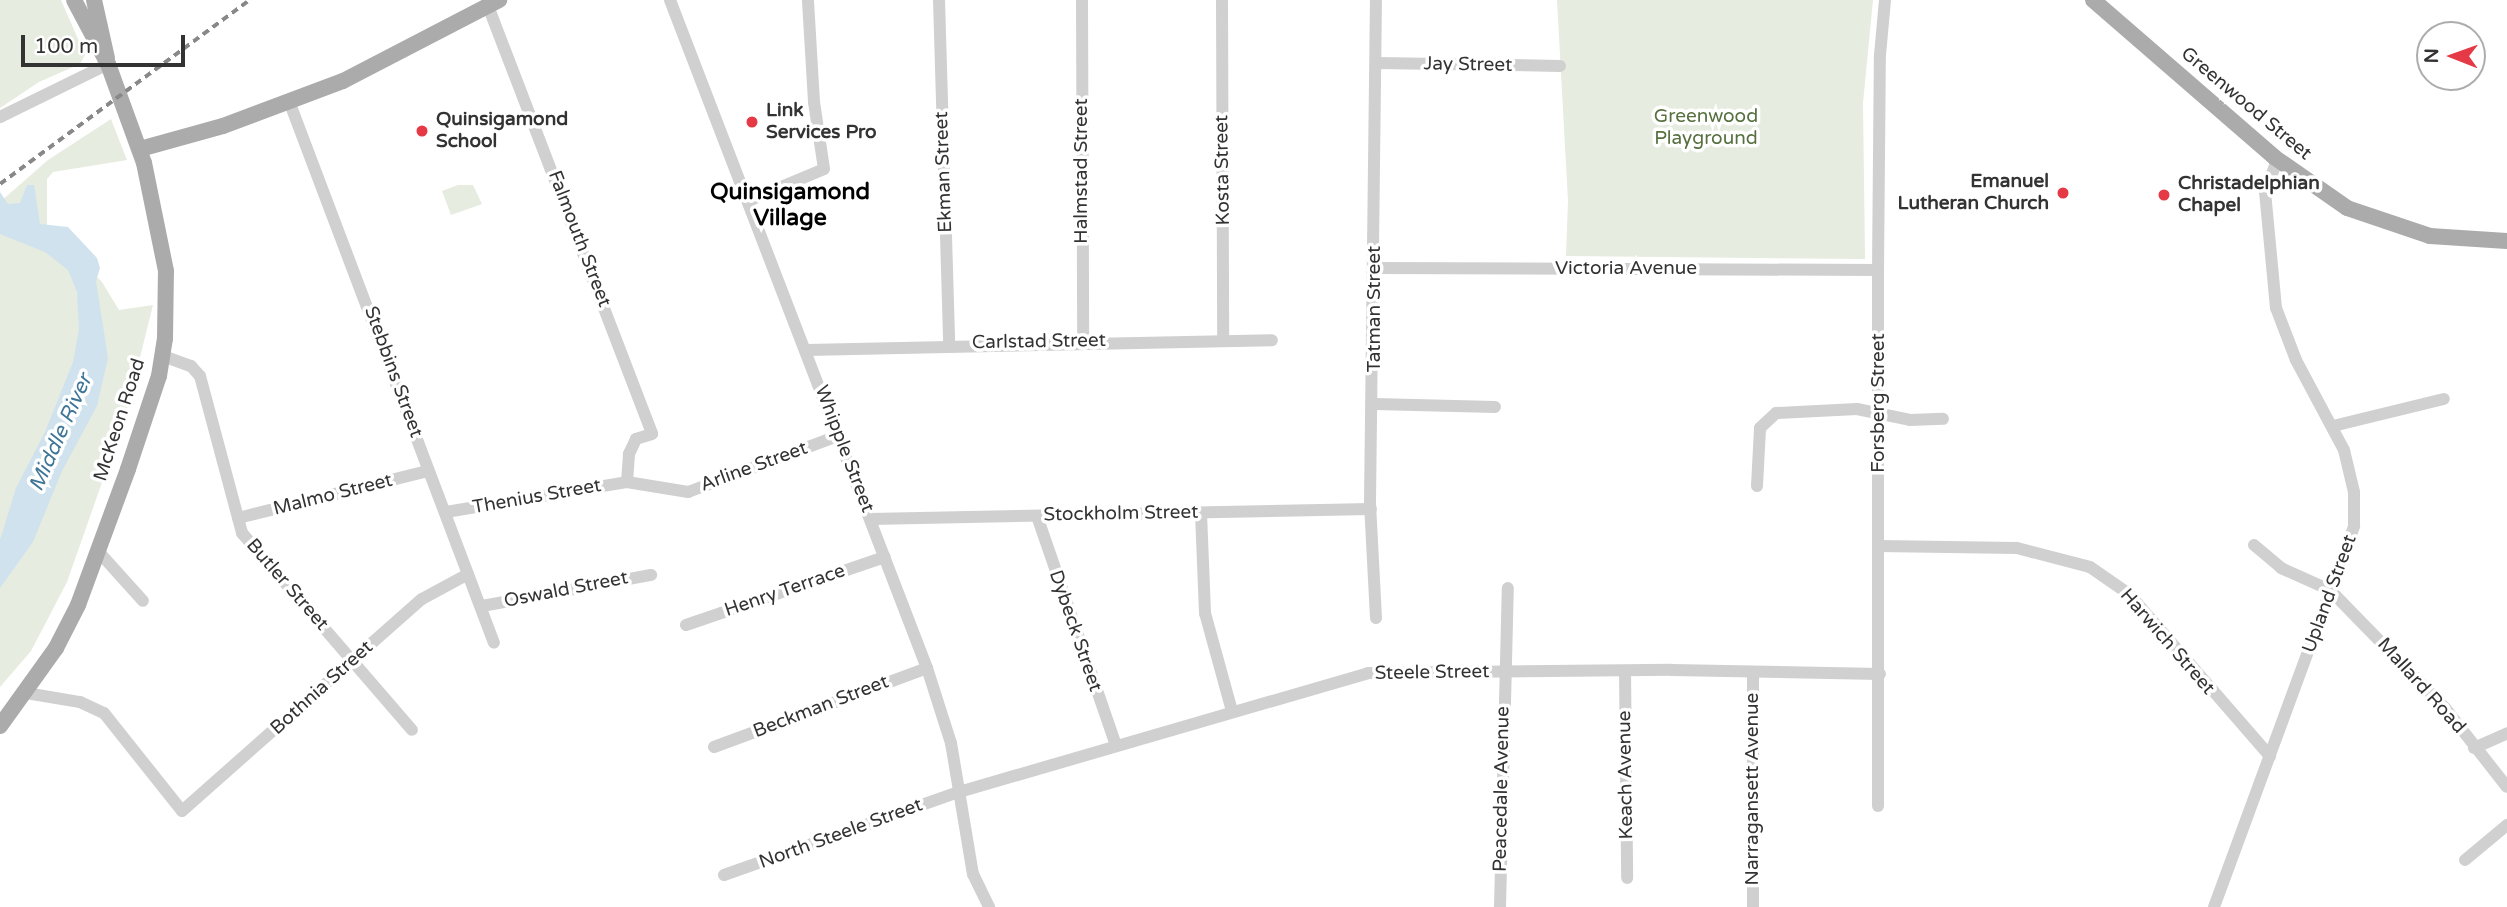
<!DOCTYPE html>
<html>
<head>
<meta charset="utf-8">
<style>
	body { margin:0 }
	#map { position:relative; width:2507px; height:907px; overflow:hidden; background:#fff; font-family:"Varela Round",sans-serif }
	div>[style] { position:absolute }
	[style*='--x'] { left:calc(var(--x)*1px); top:calc(var(--y)*1px); width:calc(var(--w)*1px); rotate:calc(var(--a)*1deg) }
	.green>* { inset:0; background:#e6ecdf }
	.water>* { inset:0; background:#cfe2ee }
	.minor>* { height:12px; margin:-6px; padding:0 6px; transform-origin:6px; border-radius:6px; background:#d0d0d0 }
	.major>* { height:16px; margin:-8px; padding:0 8px; transform-origin:8px; border-radius:8px; background:#ababab }
	.rail>* { height:3.5px; margin-top:-1.75px; transform-origin:0; background:repeating-linear-gradient(90deg,#888 0 7px,transparent 0 12px) }
	.dots>* { width:19px; height:19px; translate:-50% -50%; box-sizing:border-box; border:4px solid #fff; border-radius:50% }
	span { translate:-50% -50%; white-space:nowrap; text-align:center; line-height:1.15; -webkit-text-stroke:7px #fff; paint-order:stroke }
	.street-label { font-size:19px; color:#333 }
	.poi-label { font-size:19px; color:#333; font-weight:700 }
	.left { translate:0 -50%; text-align:left }
	.right { translate:-100% -50%; text-align:right }
	.park-label { font-size:19px; color:#56703f }
	.water-label { font-size:21px; color:#3f7597; font-style:italic }
	.quarter-label { font-size:23px; color:#000; font-weight:700 }
	.north { position:absolute; left:2416px; top:21px; width:70px; height:70px; box-sizing:border-box; background:#fff; border:2px solid #adadad; border-radius:50%; rotate:271deg; font-size:19px; font-weight:700; line-height:28px; text-align:center; color:#333 }
	.north::after { content:''; display:block; margin:auto; width:24px; height:32px; background:#e63946; clip-path:polygon(50% 0,100% 100%,50% 72%,0 100%) }
	.scale { position:absolute; left:21px; top:35px; width:164px; height:32px; box-sizing:border-box; border:4px solid #333; border-top:0; padding-left:9px; font-size:21px; line-height:24px; white-space:nowrap; color:#333; -webkit-text-stroke:5px #fff; paint-order:stroke }
</style>
</head>
<body>
<div id="map">
	<div class="green">
		<div style="clip-path:polygon(0 0,61px 0,85px 55px,80px 64px,39px 82px,0 108px)"></div>
		<div style="clip-path:polygon(1557px 0,1873px 0,1863px 103px,1865px 259px,1566px 256px,1568px 201px)"></div>
		<div style="clip-path:polygon(111px 119px,127px 160px,53px 172px,47px 179px,47px 226px,102px 282px,119px 310px,153px 305px,125px 417px,67px 582px,31px 651px,0 687px,0 202px,48px 160px)"></div>
		<div style="clip-path:polygon(458px 185px,473px 185px,482px 204px,451px 215px,442px 191px)"></div>
	</div>
	<div class="water">
		<div style="clip-path:polygon(27px 185px,34px 185px,40px 224px,68px 227px,97px 258px,100px 268px,96px 281px,108px 358px,97px 406px,62px 471px,33px 542px,0 588px,0 540px,16px 488px,45px 432px,73px 362px,79px 329px,77px 292px,68px 270px,45px 252px,0 234px,0 192px,8px 204px,20px 203px)"></div>
	</div>
	<div class="minor">
		<div style="--x:670;--y:0;--w:716;--a:68.96"></div>
		<div style="--x:927;--y:668;--w:79;--a:72.3"></div>
		<div style="--x:951;--y:743;--w:133;--a:80.5"></div>
		<div style="--x:973;--y:874;--w:37;--a:64"></div>
		<div style="--x:939;--y:0;--w:344;--a:88.3"></div>
		<div style="--x:1082;--y:0;--w:342;--a:89.8"></div>
		<div style="--x:1222;--y:0;--w:339;--a:89.8"></div>
		<div style="--x:488;--y:6;--w:458;--a:69"></div>
		<div style="--x:652;--y:434;--w:17;--a:163"></div>
		<div style="--x:636;--y:439;--w:17;--a:115"></div>
		<div style="--x:629;--y:454;--w:28;--a:94"></div>
		<div style="--x:1376;--y:63;--w:184;--a:0.9"></div>
		<div style="--x:289;--y:101;--w:579;--a:69.28"></div>
		<div style="--x:0;--y:117;--w:120;--a:-26.1"></div>
		<div style="--x:748;--y:201;--w:82;--a:-22.8"></div>
		<div style="--x:824;--y:169;--w:68;--a:-98.5"></div>
		<div style="--x:814;--y:102;--w:102;--a:-93.4"></div>
		<div style="--x:1375;--y:268;--w:503;--a:0.23"></div>
		<div style="--x:807;--y:350;--w:465;--a:-1.2"></div>
		<div style="--x:163;--y:356;--w:30;--a:20"></div>
		<div style="--x:191;--y:366;--w:13;--a:48"></div>
		<div style="--x:200;--y:376;--w:163;--a:75"></div>
		<div style="--x:242;--y:533;--w:260;--a:49.2"></div>
		<div style="--x:1375;--y:404;--w:120;--a:1.4"></div>
		<div style="--x:2333;--y:426;--w:114;--a:-13.7"></div>
		<div style="--x:1757;--y:486;--w:58;--a:-87"></div>
		<div style="--x:1760;--y:428;--w:22;--a:-43"></div>
		<div style="--x:1776;--y:413;--w:81;--a:-2.8"></div>
		<div style="--x:1857;--y:409;--w:54;--a:11.7"></div>
		<div style="--x:1910;--y:420;--w:33;--a:-2"></div>
		<div style="--x:446;--y:512;--w:183;--a:-9.4"></div>
		<div style="--x:627;--y:482;--w:62;--a:9.3"></div>
		<div style="--x:688;--y:492;--w:160;--a:-20.5"></div>
		<div style="--x:1201;--y:513;--w:100;--a:87.7"></div>
		<div style="--x:1205;--y:613;--w:102;--a:74.6"></div>
		<div style="--x:1037;--y:516;--w:242;--a:71"></div>
		<div style="--x:238;--y:518;--w:196;--a:-13.9"></div>
		<div style="--x:870;--y:519;--w:501;--a:-1.14"></div>
		<div style="--x:2254;--y:545;--w:35;--a:40"></div>
		<div style="--x:2281;--y:568;--w:54;--a:24.2"></div>
		<div style="--x:2330;--y:590;--w:165;--a:45.7"></div>
		<div style="--x:2445;--y:708;--w:100;--a:51.9"></div>
		<div style="--x:1879;--y:546;--w:138;--a:0.8"></div>
		<div style="--x:2017;--y:548;--w:75;--a:14.6"></div>
		<div style="--x:2090;--y:567;--w:47;--a:34.7"></div>
		<div style="--x:2129;--y:594;--w:215;--a:49"></div>
		<div style="--x:98;--y:551;--w:67;--a:48"></div>
		<div style="--x:482;--y:606;--w:172;--a:-10.4"></div>
		<div style="--x:1376;--y:618;--w:116;--a:-93"></div>
		<div style="--x:1370;--y:502;--w:502;--a:-89.32"></div>
		<div style="--x:686;--y:625;--w:210;--a:-18.9"></div>
		<div style="--x:1625;--y:671;--w:207;--a:89.4"></div>
		<div style="--x:1753;--y:672;--w:235;--a:90"></div>
		<div style="--x:26;--y:693;--w:55;--a:9.5"></div>
		<div style="--x:80;--y:702;--w:26;--a:25"></div>
		<div style="--x:104;--y:713;--w:125;--a:51.5"></div>
		<div style="--x:182;--y:811;--w:320;--a:-41.5"></div>
		<div style="--x:422;--y:599;--w:52;--a:-28.5"></div>
		<div style="--x:714;--y:747;--w:227;--a:-20.3"></div>
		<div style="--x:2474;--y:748;--w:36;--a:-24"></div>
		<div style="--x:1878;--y:806;--w:536;--a:-90"></div>
		<div style="--x:1878;--y:270;--w:215;--a:-89.5"></div>
		<div style="--x:1880;--y:55;--w:55;--a:-84.8"></div>
		<div style="--x:2465;--y:860;--w:55;--a:-39.8"></div>
		<div style="--x:724;--y:875;--w:249;--a:-19.5"></div>
		<div style="--x:959;--y:792;--w:426;--a:-16.2"></div>
		<div style="--x:1368;--y:673;--w:304;--a:-0.6"></div>
		<div style="--x:1672;--y:670;--w:208;--a:1.1"></div>
		<div style="--x:1500;--y:907;--w:319;--a:-88.6"></div>
		<div style="--x:2214;--y:907;--w:406;--a:-69.8"></div>
		<div style="--x:2354;--y:526;--w:34;--a:-90"></div>
		<div style="--x:2354;--y:492;--w:43;--a:-103.4"></div>
		<div style="--x:2344;--y:450;--w:102;--a:-118.1"></div>
		<div style="--x:2296;--y:360;--w:56;--a:-111"></div>
		<div style="--x:2276;--y:308;--w:117;--a:-95.4"></div>
		<div style="--x:2265;--y:192;--w:34;--a:-69"></div>
	</div>
	<div class="major">
		<div style="--x:94;--y:0;--w:59;--a:77.4"></div>
		<div style="--x:2093;--y:0;--w:240;--a:40.9"></div>
		<div style="--x:2274;--y:157;--w:89;--a:34.9"></div>
		<div style="--x:2347;--y:208;--w:88;--a:18.6"></div>
		<div style="--x:2430;--y:236;--w:77;--a:3.7"></div>
		<div style="--x:140;--y:149;--w:86;--a:-15.5"></div>
		<div style="--x:223;--y:126;--w:128;--a:-20.6"></div>
		<div style="--x:343;--y:81;--w:176;--a:-27.4"></div>
		<div style="--x:0;--y:726;--w:96;--a:-54.3"></div>
		<div style="--x:56;--y:648;--w:48;--a:-62.9"></div>
		<div style="--x:78;--y:605;--w:145;--a:-69.8"></div>
		<div style="--x:128;--y:469;--w:98;--a:-71.6"></div>
		<div style="--x:159;--y:376;--w:37;--a:-81"></div>
		<div style="--x:165;--y:339;--w:68;--a:-89.2"></div>
		<div style="--x:166;--y:271;--w:110;--a:-101.5"></div>
		<div style="--x:144;--y:163;--w:105;--a:-110"></div>
		<div style="--x:108;--y:64;--w:72;--a:-118"></div>
	</div>
	<div class="rail">
		<div style="--x:0;--y:184;--w:310;--a:-36.4"></div>
	</div>
	<div class="dots">
		<div style="left:752px;top:122px;background:#e63946"></div>
		<div style="left:422px;top:131px;background:#e63946"></div>
		<div style="left:2063px;top:193px;background:#e63946"></div>
		<div style="left:2164px;top:195px;background:#e63946"></div>
	</div>
	<div class="street-label">
		<span style="left:1468px;top:65px;rotate:1deg">Jay Street</span>
		<span style="left:2246px;top:104px;rotate:40deg">Greenwood Street</span>
		<span style="left:1223px;top:170px;rotate:-91deg">Kosta Street</span>
		<span style="left:1082px;top:171px;rotate:-90deg">Halmstad Street</span>
		<span style="left:944px;top:172px;rotate:-92deg">Ekman Street</span>
		<span style="left:579px;top:239px;rotate:69deg">Falmouth Street</span>
		<span style="left:1626px;top:269px">Victoria Avenue</span>
		<span style="left:1375px;top:309px;rotate:-90deg">Tatman Street</span>
		<span style="left:1039px;top:342px;rotate:-1deg">Carlstad Street</span>
		<span style="left:393px;top:372px;rotate:70deg">Stebbins Street</span>
		<span style="left:1879px;top:403px;rotate:-90deg">Forsberg Street</span>
		<span style="left:120px;top:420px;rotate:-72deg">McKeon Road</span>
		<span style="left:844px;top:449px;rotate:69deg">Whipple Street</span>
		<span style="left:754px;top:467px;rotate:-20deg">Arline Street</span>
		<span style="left:333px;top:495px;rotate:-14deg">Malmo Street</span>
		<span style="left:537px;top:497px;rotate:-10deg">Thenius Street</span>
		<span style="left:1121px;top:514px;rotate:-1deg">Stockholm Street</span>
		<span style="left:287px;top:585px;rotate:49deg">Butler Street</span>
		<span style="left:566px;top:590px;rotate:-11deg">Oswald Street</span>
		<span style="left:785px;top:591px;rotate:-19deg">Henry Terrace</span>
		<span style="left:2330px;top:594px;rotate:-70deg">Upland Street</span>
		<span style="left:1075px;top:631px;rotate:71deg">Dybeck Street</span>
		<span style="left:2167px;top:642px;rotate:49deg">Harwich Street</span>
		<span style="left:1432px;top:673px;rotate:-1deg">Steele Street</span>
		<span style="left:2421px;top:686px;rotate:48deg">Mallard Road</span>
		<span style="left:322px;top:688px;rotate:-42deg">Bothnia Street</span>
		<span style="left:821px;top:707px;rotate:-21deg">Beckman Street</span>
		<span style="left:1626px;top:775px;rotate:-91deg">Keach Avenue</span>
		<span style="left:1502px;top:789px;rotate:-89deg">Peacedale Avenue</span>
		<span style="left:1753px;top:789px;rotate:-90deg">Narragansett Avenue</span>
		<span style="left:841px;top:834px;rotate:-20deg">North Steele Street</span>
	</div>
	<div class="poi-label">
		<span class="left" style="left:766px;top:122px">Link<br>Services Pro</span>
		<span class="left" style="left:436px;top:131px">Quinsigamond<br>School</span>
		<span class="right" style="left:2049px;top:193px">Emanuel<br>Lutheran Church</span>
		<span class="left" style="left:2178px;top:195px">Christadelphian<br>Chapel</span>
	</div>
	<div class="park-label">
		<span style="left:1706px;top:128px">Greenwood<br>Playground</span>
	</div>
	<div class="water-label">
		<span style="left:61px;top:433px;rotate:-66deg">Middle River</span>
	</div>
	<div class="quarter-label">
		<span style="left:790px;top:205px">Quinsigamond<br>Village</span>
	</div>
	<div class="north">N</div>
	<div class="scale">100 m</div>
</div>
</body>
</html>
